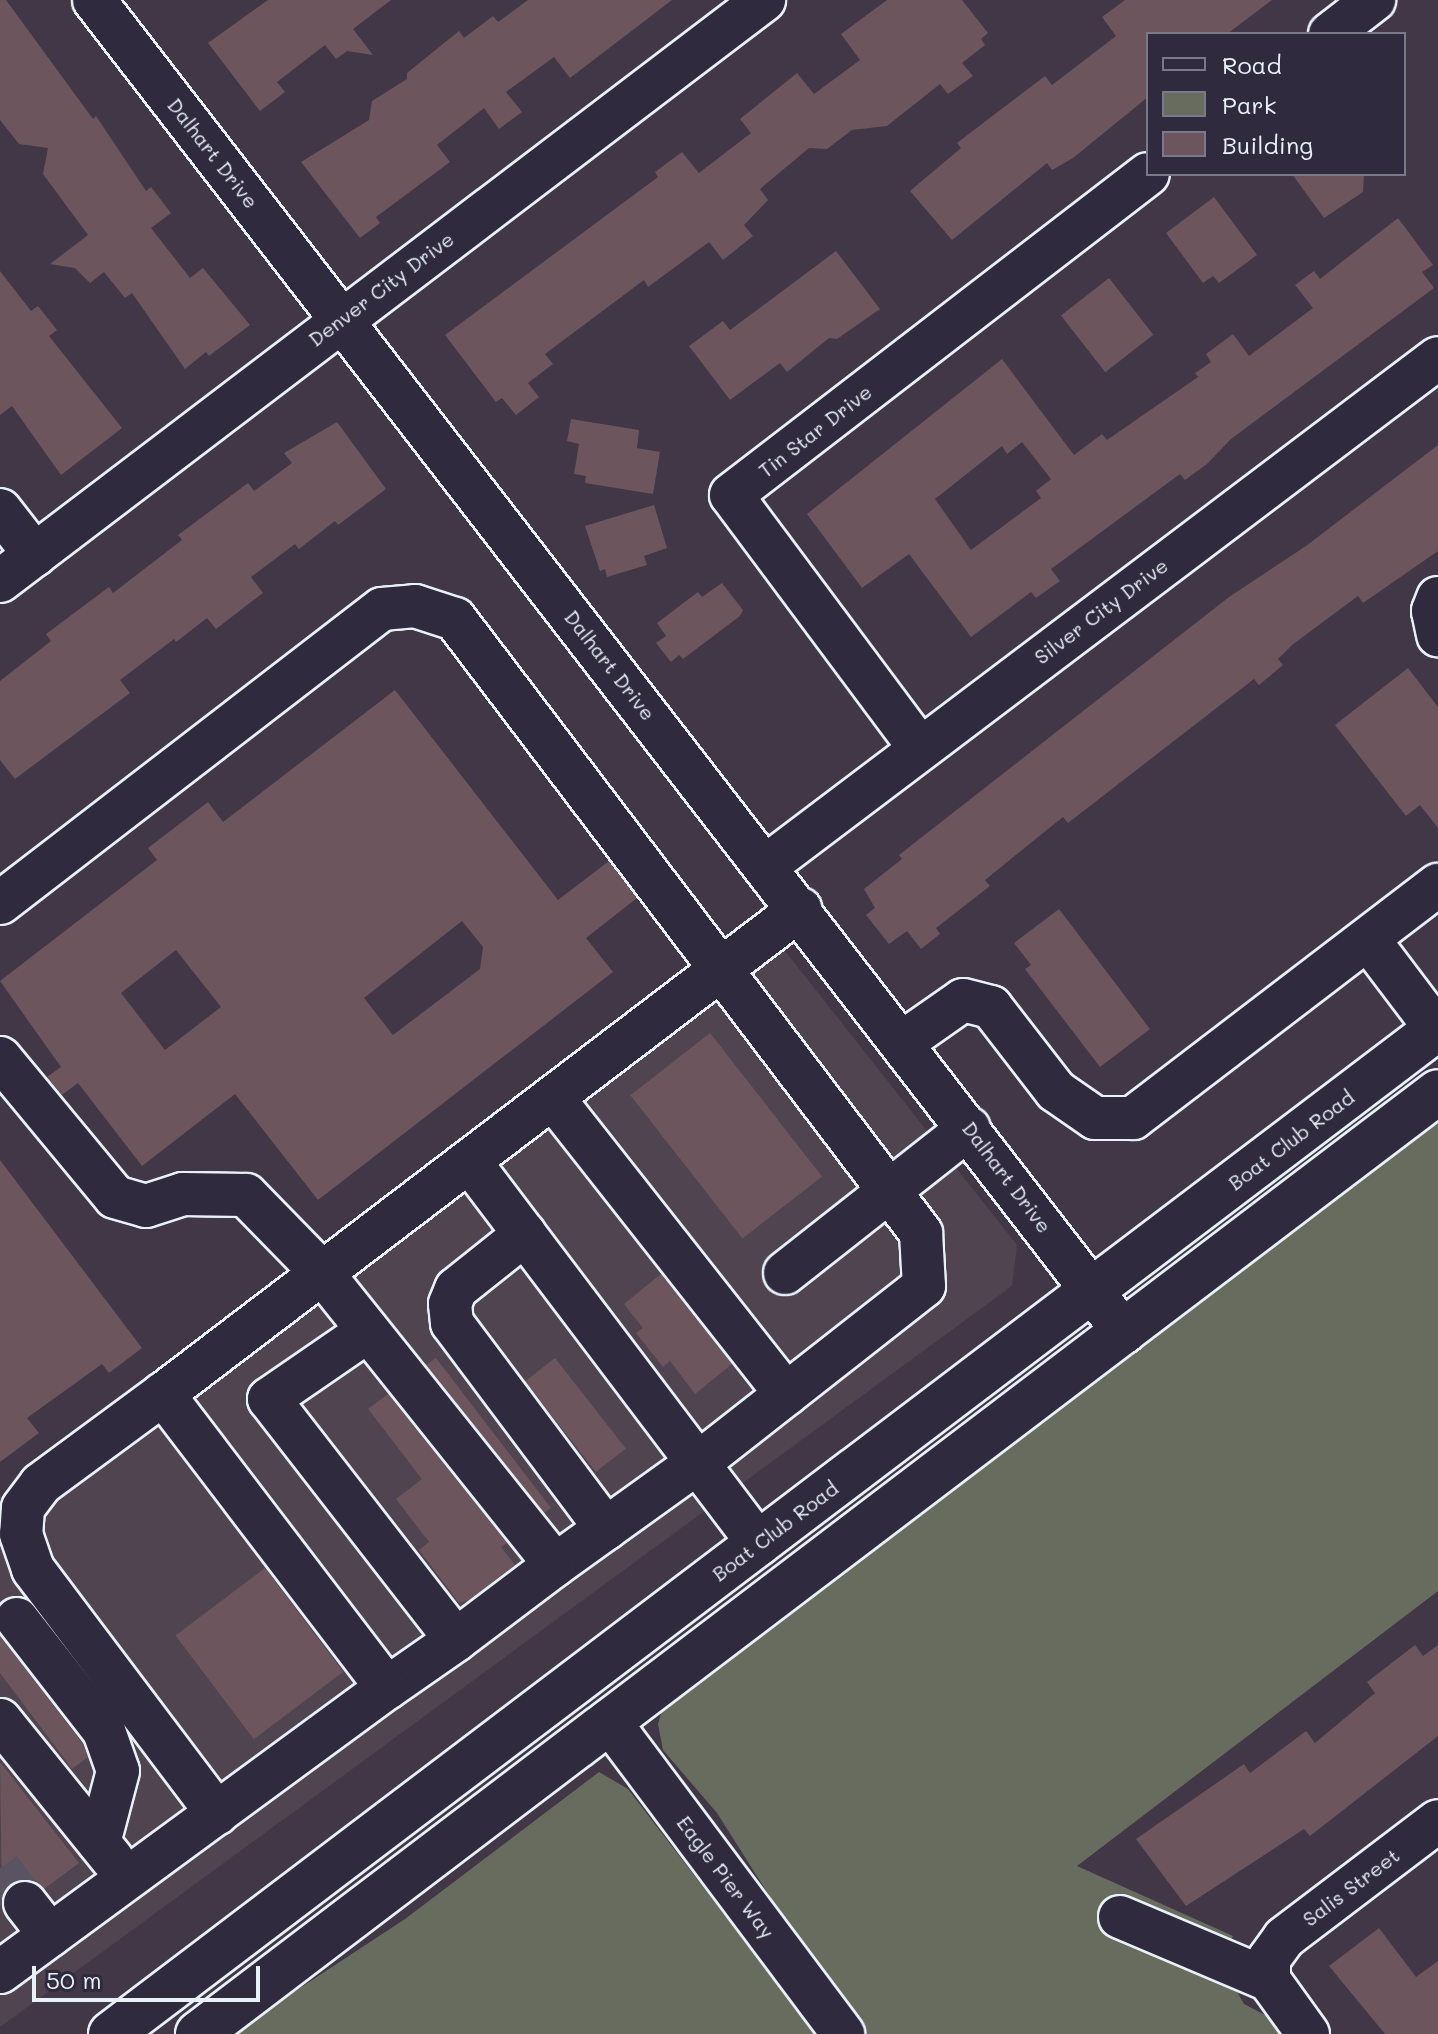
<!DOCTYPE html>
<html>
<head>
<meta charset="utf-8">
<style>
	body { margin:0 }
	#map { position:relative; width:1438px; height:2034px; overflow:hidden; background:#413747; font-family:Mali,sans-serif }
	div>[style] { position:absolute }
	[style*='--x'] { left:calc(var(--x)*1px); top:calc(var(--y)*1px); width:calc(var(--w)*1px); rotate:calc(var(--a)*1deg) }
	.built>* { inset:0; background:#514451 }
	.green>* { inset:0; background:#686c5e }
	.building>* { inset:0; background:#6c555d; transform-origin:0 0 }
	.minor-tunnel>* { height:42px; margin-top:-21px; transform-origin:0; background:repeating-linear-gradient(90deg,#5a5362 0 42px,transparent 0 63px) }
	.roads { filter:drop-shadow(2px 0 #e8f1f8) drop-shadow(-2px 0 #e8f1f8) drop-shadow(0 2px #e8f1f8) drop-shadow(0 -2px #e8f1f8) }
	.minor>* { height:42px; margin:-21px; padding:0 21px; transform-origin:21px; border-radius:21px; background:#2f2a3d }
	.major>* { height:44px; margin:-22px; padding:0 22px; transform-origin:22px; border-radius:22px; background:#2f2a3d }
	span { translate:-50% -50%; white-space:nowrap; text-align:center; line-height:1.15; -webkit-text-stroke:8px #2f2a3d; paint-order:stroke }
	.street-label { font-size:20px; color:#e8f1f8 }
	.legend { position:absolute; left:1146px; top:32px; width:260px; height:144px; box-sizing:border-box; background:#2f2a3d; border:2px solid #797a88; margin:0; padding:10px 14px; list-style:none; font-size:24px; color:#e8f1f8 }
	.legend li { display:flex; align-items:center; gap:16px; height:40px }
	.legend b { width:40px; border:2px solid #797a88 }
	.scale { position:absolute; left:32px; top:1966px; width:228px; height:36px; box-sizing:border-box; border:4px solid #e8f1f8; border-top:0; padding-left:10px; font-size:24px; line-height:28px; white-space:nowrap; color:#e8f1f8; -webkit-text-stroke:6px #2f2a3d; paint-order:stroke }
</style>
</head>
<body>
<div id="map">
	<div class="built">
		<div style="clip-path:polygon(759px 918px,1017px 1245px,1012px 1286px,0 2027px,0 1497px)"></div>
	</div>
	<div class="green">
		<div style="clip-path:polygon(1438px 1117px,1438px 1591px,1077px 1866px,1233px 1936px,1226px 1952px,1231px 1981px,1244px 2004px,1269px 2017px,1282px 2034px,864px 2034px,834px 1998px,717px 1813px,663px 1750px,658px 1724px,664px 1703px)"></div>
		<div style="clip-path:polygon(599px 1772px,628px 1789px,816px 2034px,230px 2034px,405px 1919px)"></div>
	</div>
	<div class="building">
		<div style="clip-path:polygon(0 0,6px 0,93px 119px,96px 116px,146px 191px,151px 187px,171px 213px,151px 228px,190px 278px,203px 268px,250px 325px,209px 356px,206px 352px,185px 369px,132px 293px,125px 298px,104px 272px,90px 283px,75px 268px,50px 264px,88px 235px,43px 174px,48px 148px,19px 144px,0 120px)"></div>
		<div style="clip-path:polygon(268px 0,391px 0,353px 29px,373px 55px,347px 51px,336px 59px,325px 45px,277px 82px,285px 92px,260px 111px,208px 43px)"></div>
		<div style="clip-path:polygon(528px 0,672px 0,570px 78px,554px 57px,506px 92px,522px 112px,499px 129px,484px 108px,437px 145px,450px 162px,376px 217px,380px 223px,360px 238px,301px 162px,369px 120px,372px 101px,407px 79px,407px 73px,459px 31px,464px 38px,493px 16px,498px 22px)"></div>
		<div style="clip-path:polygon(887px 0,962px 0,988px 33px,981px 39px,985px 45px,962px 63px,973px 76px,948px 94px,940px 84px,887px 126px,852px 130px,827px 149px,809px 148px,760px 189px,768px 200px,744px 225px,753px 236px,723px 260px,709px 242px,648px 287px,644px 280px,545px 354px,553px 364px,528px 383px,539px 397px,516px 415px,502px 398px,496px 402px,445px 335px,658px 177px,655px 172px,682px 152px,699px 173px,751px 133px,740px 119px,797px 73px,814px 94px,860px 60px,841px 34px)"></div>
		<div style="clip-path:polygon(1125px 0,1272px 0,1227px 34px,1148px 34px,1148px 97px,1073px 158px,1052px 170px,1047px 163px,952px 240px,910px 191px,961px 148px,957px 143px,1045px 76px,1052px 85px,1116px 36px,1102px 17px)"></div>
		<div style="clip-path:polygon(1292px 174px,1364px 174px,1363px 192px,1324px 218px)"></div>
		<div style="clip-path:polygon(1214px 197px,1257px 255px,1219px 283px,1213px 276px,1203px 283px,1166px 233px)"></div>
		<div style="clip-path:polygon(evenodd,1398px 218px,1433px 265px,1422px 272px,1434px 288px,1231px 439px,1207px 464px,1185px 480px,1180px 474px,1051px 569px,1060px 581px,1036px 598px,1031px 592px,971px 637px,909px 554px,862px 588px,807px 514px,1002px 359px,1074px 455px,1102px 434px,1107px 440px,1198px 377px,1195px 373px,1211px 362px,1206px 354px,1233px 334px,1249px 356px,1313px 308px,1295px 285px,1314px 271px,1320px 279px,1398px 218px,1022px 442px,1051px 479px,1036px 491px,1041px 498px,971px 550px,935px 499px,1002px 446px,1007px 454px,1022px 442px)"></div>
		<div style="clip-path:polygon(836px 251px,880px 309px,837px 339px,829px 338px,787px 372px,780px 363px,730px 400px,689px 346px,723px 321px,730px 330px)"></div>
		<div style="clip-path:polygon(0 271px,31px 311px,38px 306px,57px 330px,49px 336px,122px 428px,61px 475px,12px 406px,0 415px)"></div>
		<div style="left:1109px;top:278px;width:72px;height:61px;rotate:52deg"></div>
		<div style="clip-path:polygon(571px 419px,639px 430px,637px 448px,660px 452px,653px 494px,585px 483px,586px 476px,574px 474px,579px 444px,567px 441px)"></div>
		<div style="clip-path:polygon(337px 422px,386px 489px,338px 525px,335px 521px,299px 549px,295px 544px,251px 577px,263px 593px,216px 629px,207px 618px,176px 642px,174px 639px,120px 680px,130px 693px,15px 779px,0 760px,0 681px,51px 641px,46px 634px,109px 587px,113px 593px,182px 540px,178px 535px,248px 483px,254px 491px,292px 463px,284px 453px)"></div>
		<div style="clip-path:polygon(1438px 445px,1438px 551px,1363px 603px,1358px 596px,1292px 645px,1278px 659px,1283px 665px,1259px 685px,1254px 679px,1068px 823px,1063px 817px,1048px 829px,985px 880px,990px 886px,936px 928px,940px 934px,921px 949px,907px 931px,889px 944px,866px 915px,875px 908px,864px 889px,902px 859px,899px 855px,1229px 597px,1306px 546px)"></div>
		<div style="clip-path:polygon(654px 505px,667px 548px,644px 556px,647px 565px,607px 577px,605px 569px,600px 571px,585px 526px)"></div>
		<div style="clip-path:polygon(722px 583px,743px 610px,740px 616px,683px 659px,679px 655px,671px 662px,656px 643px,666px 636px,657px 623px,698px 592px,702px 597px)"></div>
		<div style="clip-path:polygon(1408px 668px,1438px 707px,1438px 828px,1420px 805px,1406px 816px,1335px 725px)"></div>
		<div style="clip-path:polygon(evenodd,395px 690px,558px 900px,609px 861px,637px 898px,586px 938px,613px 972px,318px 1200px,235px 1094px,142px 1166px,78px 1083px,62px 1095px,47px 1077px,61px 1067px,0 981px,157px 860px,148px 848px,208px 802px,223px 822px,395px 690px,462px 921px,483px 947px,480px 969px,393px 1035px,364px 998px,462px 921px,395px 690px,176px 950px,221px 1007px,165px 1050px,121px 993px,176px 950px)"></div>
		<div style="clip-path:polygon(1059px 909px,1150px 1029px,1100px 1067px,1025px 969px,1031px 965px,1014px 943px)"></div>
		<div style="left:710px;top:1033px;width:182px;height:101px;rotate:52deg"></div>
		<div style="clip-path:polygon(0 1160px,142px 1348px,109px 1373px,102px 1364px,27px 1418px,39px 1433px,0 1462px)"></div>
		<div style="clip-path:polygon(661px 1274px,732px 1364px,695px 1394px,670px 1361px,663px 1367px,636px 1333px,643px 1328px,624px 1304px)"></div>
		<div style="clip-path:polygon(436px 1358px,551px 1508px,544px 1513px,426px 1365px)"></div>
		<div style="left:555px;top:1358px;width:115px;height:38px;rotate:52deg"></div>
		<div style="clip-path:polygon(388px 1394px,507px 1543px,501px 1547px,515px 1565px,469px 1600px,459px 1603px,419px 1550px,429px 1542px,396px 1499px,422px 1479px,368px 1409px)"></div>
		<div style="left:265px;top:1568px;width:130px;height:112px;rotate:53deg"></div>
		<div style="clip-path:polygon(0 1636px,83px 1744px,88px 1757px,72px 1769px,0 1673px)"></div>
		<div style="clip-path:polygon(1415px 1645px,1423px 1656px,1438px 1645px,1438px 1736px,1310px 1836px,1304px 1829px,1186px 1906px,1136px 1839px,1244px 1764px,1250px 1773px,1306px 1731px,1315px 1743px,1375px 1693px,1367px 1682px)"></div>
		<div style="clip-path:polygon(0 1762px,79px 1863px,44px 1889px,33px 1881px,11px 1884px,2px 1900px)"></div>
		<div style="clip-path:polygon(1379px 1928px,1416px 1977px,1438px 1961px,1438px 2034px,1385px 2034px,1329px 1966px)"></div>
	</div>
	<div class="minor-tunnel">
		<div style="--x:0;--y:1868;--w:43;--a:54.5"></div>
	</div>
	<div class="roads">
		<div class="minor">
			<div style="--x:94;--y:0;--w:1684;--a:52.29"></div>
			<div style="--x:1330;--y:34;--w:56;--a:-37.7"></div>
			<div style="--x:0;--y:510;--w:57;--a:52.1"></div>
			<div style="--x:0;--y:581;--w:960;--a:-37.25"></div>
			<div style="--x:1438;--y:598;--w:14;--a:111"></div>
			<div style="--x:1433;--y:611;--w:25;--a:78"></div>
			<div style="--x:919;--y:747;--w:314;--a:-126.7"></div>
			<div style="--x:731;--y:495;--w:526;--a:-37.59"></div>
			<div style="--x:766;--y:866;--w:842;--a:-37.09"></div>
			<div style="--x:0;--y:903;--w:482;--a:-37.6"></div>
			<div style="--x:382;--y:609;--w:33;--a:-5"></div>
			<div style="--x:415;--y:606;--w:42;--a:18"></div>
			<div style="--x:455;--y:619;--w:771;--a:52.8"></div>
			<div style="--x:921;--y:1233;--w:53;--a:86.8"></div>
			<div style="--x:924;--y:1286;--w:271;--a:141.9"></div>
			<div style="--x:711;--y:1453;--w:192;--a:144.3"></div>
			<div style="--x:1368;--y:939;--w:113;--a:52.9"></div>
			<div style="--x:903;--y:1042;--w:73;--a:-35"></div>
			<div style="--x:963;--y:1000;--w:29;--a:14"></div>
			<div style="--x:991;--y:1007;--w:106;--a:52.3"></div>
			<div style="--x:1056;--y:1091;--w:47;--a:34.7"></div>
			<div style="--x:1095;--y:1118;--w:38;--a:0"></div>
			<div style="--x:1133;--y:1118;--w:384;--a:-37.4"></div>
			<div style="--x:0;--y:1058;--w:180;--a:50.4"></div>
			<div style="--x:115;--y:1197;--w:32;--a:16"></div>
			<div style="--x:146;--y:1206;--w:39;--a:-18"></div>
			<div style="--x:183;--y:1194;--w:63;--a:0.9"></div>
			<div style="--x:246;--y:1195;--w:110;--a:45.7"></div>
			<div style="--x:323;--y:1274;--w:372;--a:51.4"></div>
			<div style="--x:555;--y:1565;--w:124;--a:142.9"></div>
			<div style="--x:456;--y:1640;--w:305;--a:-127.8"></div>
			<div style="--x:269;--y:1399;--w:120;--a:-34.5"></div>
			<div style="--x:553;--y:1098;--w:377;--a:51.8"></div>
			<div style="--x:470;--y:1162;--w:479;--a:52.9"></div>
			<div style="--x:525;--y:1234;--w:88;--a:141.4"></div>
			<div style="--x:456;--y:1289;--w:16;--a:112"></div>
			<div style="--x:450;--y:1304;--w:19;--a:84"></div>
			<div style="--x:452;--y:1323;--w:257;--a:53.2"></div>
			<div style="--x:785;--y:1273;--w:234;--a:-38.2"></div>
			<div style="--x:163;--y:1394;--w:152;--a:143.6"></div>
			<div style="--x:41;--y:1484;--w:30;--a:127"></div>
			<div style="--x:23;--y:1508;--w:26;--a:94"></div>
			<div style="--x:21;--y:1534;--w:37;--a:71"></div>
			<div style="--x:33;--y:1569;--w:306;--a:53"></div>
			<div style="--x:17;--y:1619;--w:142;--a:52.2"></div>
			<div style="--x:104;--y:1731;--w:42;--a:70.7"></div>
			<div style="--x:118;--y:1771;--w:74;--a:104.8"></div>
			<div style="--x:456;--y:1640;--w:84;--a:145.2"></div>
			<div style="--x:387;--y:1688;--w:370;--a:-127.3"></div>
			<div style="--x:163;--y:1394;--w:801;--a:-37.28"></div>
			<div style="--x:0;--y:1720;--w:179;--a:51.1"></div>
			<div style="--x:609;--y:1721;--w:391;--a:53.2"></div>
			<div style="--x:25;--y:1903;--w:41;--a:52"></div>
			<div style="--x:1120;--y:1917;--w:162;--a:22.9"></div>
			<div style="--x:0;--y:1972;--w:480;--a:-36.3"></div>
			<div style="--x:1308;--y:2034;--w:67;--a:-125.8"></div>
			<div style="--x:1269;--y:1980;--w:21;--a:-90"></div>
			<div style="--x:1269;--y:1959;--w:26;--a:-54"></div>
			<div style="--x:1284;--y:1938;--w:193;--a:-37.2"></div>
		</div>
		<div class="major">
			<div style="--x:111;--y:2034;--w:1665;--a:-37.17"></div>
			<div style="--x:198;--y:2034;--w:1557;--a:-37.22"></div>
		</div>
	</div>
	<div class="street-label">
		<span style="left:213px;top:153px;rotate:52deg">Dalhart Drive</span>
		<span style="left:381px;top:289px;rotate:-37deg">Denver City Drive</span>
		<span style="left:815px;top:431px;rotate:-38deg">Tin Star Drive</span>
		<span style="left:1101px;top:611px;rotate:-37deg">Silver City Drive</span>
		<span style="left:610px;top:665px;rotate:52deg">Dalhart Drive</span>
		<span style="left:1291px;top:1140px;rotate:-37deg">Boat Club Road</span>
		<span style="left:1007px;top:1177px;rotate:53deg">Dalhart Drive</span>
		<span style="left:775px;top:1531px;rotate:-37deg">Boat Club Road</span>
		<span style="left:726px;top:1877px;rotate:53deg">Eagle Pier Way</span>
		<span style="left:1351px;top:1887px;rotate:-37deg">Salis Street</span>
	</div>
	<ul class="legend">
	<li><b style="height:10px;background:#2f2a3d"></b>Road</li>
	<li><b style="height:22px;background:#686c5e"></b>Park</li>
	<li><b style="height:22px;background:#6c555d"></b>Building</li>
	</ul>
	<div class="scale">50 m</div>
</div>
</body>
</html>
